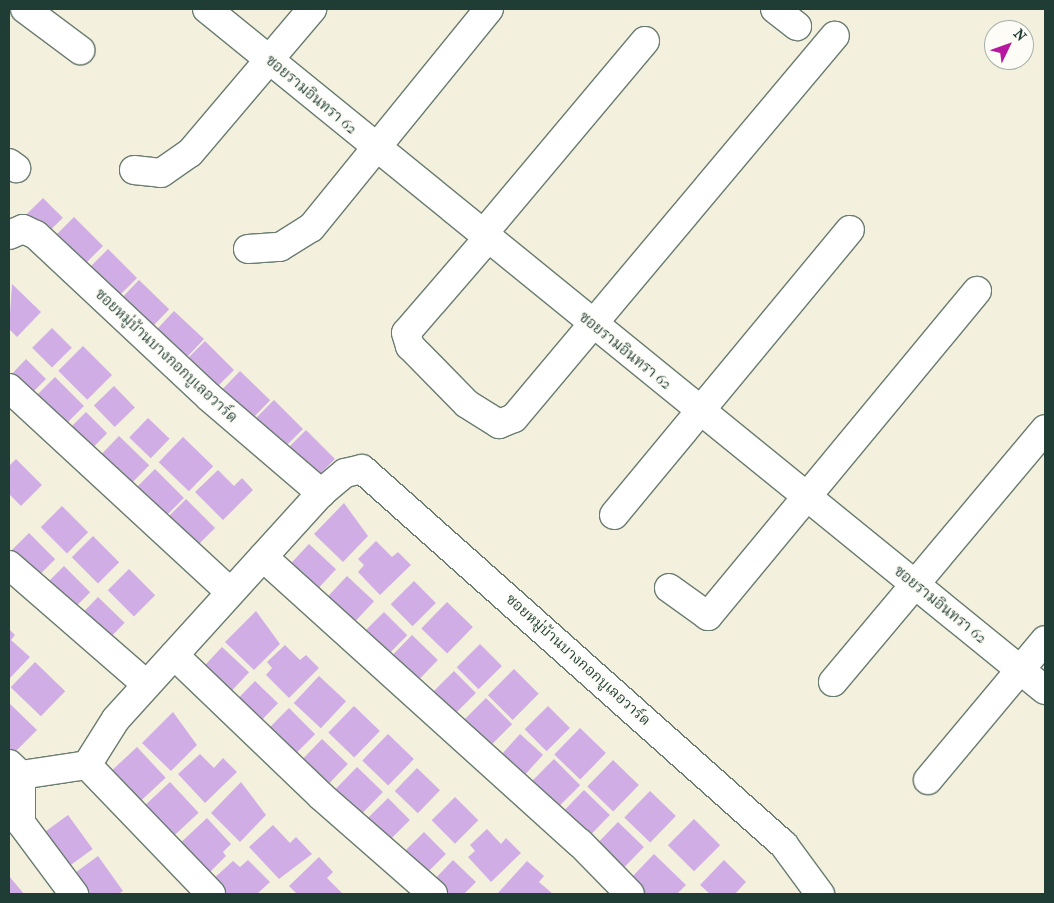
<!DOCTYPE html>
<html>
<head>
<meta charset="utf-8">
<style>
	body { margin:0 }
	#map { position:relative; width:1054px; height:903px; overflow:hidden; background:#f4f0de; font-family:"IM FELL French Canon","Noto Serif Thai",serif }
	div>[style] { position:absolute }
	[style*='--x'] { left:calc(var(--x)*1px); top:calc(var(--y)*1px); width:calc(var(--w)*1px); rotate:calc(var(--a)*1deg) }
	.building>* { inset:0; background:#d0aee5; transform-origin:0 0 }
	.roads { filter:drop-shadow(1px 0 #6a7c70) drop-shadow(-1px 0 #6a7c70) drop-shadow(0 1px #6a7c70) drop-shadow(0 -1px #6a7c70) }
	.minor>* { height:28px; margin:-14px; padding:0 14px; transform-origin:14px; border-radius:14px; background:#fff }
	span { translate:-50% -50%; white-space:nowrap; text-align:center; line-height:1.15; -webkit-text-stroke:4.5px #fdfcf7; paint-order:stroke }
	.street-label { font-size:15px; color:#1f3d34 }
	.frame { position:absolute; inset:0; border:10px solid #1f3d34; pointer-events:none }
	.north { position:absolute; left:984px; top:20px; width:50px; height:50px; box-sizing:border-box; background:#fdfcf7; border:1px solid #a4b0a9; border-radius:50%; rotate:48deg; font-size:14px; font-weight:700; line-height:20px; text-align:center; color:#1f3d34 }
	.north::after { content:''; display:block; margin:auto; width:18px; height:22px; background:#b5179e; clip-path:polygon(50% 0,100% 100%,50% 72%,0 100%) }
</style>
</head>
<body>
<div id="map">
	<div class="building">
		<div style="left:43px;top:198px;width:28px;height:28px;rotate:45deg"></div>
		<div style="left:74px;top:217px;width:41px;height:35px;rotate:45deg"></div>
		<div style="left:108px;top:249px;width:41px;height:34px;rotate:45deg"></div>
		<div style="left:139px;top:280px;width:42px;height:34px;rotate:44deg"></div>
		<div style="clip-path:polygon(12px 284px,41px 312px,17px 337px,9px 329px)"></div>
		<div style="left:174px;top:311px;width:41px;height:34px;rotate:43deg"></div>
		<div style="left:52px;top:328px;width:28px;height:28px;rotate:45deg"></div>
		<div style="left:205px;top:341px;width:41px;height:35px;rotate:45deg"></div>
		<div style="left:83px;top:346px;width:41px;height:35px;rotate:45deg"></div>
		<div style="clip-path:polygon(26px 359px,46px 379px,26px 399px,9px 377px)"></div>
		<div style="left:240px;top:371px;width:42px;height:35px;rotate:44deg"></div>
		<div style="left:55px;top:377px;width:41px;height:35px;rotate:45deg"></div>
		<div style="left:114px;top:386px;width:30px;height:28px;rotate:46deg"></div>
		<div style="left:274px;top:400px;width:41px;height:35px;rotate:45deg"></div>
		<div style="left:86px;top:412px;width:30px;height:28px;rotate:45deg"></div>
		<div style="left:148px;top:418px;width:30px;height:27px;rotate:44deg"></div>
		<div style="left:306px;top:430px;width:41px;height:35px;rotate:45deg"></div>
		<div style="left:119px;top:436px;width:42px;height:35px;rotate:44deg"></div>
		<div style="left:183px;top:437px;width:42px;height:35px;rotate:44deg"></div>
		<div style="clip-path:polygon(16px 459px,42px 485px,21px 506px,9px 494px,9px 466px)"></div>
		<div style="left:155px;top:469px;width:41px;height:35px;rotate:45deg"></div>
		<div style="clip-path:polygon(218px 470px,234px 486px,242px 478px,253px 490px,223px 520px,195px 492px)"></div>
		<div style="left:186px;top:499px;width:41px;height:35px;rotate:45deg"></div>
		<div style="clip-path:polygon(344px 503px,368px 536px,343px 562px,314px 534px)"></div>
		<div style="left:62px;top:506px;width:37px;height:30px;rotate:45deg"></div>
		<div style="left:29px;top:533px;width:37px;height:28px;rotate:45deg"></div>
		<div style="left:93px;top:536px;width:37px;height:30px;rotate:45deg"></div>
		<div style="clip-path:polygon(376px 541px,392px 557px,398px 552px,411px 565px,380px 595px,358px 572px,364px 565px,358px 559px)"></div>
		<div style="left:309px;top:544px;width:37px;height:37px;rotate:43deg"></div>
		<div style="left:64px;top:566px;width:37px;height:30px;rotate:45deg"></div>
		<div style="left:129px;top:569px;width:37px;height:30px;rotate:45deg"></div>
		<div style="left:347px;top:576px;width:37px;height:37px;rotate:43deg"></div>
		<div style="left:414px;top:581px;width:31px;height:33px;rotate:45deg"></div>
		<div style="left:98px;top:597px;width:37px;height:29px;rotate:44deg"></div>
		<div style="left:447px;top:602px;width:36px;height:37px;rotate:44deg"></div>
		<div style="clip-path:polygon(256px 611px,280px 644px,254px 670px,225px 642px)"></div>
		<div style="left:384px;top:612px;width:33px;height:33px;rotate:45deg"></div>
		<div style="clip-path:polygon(9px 629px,15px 635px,11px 640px,30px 657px,9px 679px)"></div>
		<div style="left:412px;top:635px;width:36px;height:37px;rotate:44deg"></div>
		<div style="left:480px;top:644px;width:31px;height:33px;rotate:45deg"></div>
		<div style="clip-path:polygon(285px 645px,300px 660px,306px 655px,319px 668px,289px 698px,266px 675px,272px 668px,267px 662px)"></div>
		<div style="left:222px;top:647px;width:37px;height:37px;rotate:43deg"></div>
		<div style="left:35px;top:662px;width:42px;height:35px;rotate:44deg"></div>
		<div style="left:514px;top:669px;width:35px;height:37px;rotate:45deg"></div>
		<div style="left:454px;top:671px;width:31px;height:33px;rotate:45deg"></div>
		<div style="left:319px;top:676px;width:37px;height:37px;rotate:43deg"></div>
		<div style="left:255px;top:681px;width:32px;height:32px;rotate:44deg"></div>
		<div style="left:486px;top:698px;width:37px;height:38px;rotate:45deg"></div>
		<div style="clip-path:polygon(9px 703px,37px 730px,12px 755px,9px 752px)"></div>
		<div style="left:354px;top:706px;width:36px;height:37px;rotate:44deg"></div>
		<div style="left:548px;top:706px;width:31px;height:33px;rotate:45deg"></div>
		<div style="left:289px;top:708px;width:37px;height:37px;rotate:45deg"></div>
		<div style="clip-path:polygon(173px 712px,197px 745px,171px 771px,142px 743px)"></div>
		<div style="left:580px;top:728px;width:36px;height:37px;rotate:44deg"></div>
		<div style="left:388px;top:734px;width:36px;height:37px;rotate:44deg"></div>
		<div style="left:520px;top:734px;width:31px;height:32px;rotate:42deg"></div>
		<div style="left:322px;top:739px;width:36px;height:37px;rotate:44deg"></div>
		<div style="left:137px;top:747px;width:42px;height:37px;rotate:47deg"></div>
		<div style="clip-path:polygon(200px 754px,214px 768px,223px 758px,237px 772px,205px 803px,178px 774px)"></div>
		<div style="left:554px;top:759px;width:37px;height:37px;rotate:45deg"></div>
		<div style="left:613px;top:760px;width:36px;height:37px;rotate:44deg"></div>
		<div style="left:357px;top:767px;width:36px;height:37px;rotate:44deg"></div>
		<div style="left:417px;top:768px;width:32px;height:32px;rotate:44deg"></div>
		<div style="left:170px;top:782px;width:42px;height:36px;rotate:47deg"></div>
		<div style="clip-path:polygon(241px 782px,266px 815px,240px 842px,211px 813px)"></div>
		<div style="left:584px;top:790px;width:36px;height:37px;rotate:44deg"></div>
		<div style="left:650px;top:791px;width:36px;height:37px;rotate:44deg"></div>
		<div style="left:455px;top:797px;width:33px;height:33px;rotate:45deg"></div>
		<div style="left:388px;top:798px;width:31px;height:33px;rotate:45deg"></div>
		<div style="left:68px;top:815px;width:42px;height:36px;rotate:54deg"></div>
		<div style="clip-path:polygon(207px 818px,231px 844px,223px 852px,226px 856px,210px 872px,177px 846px)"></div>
		<div style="left:694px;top:819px;width:37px;height:37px;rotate:45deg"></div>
		<div style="left:618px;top:822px;width:36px;height:37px;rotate:44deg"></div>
		<div style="clip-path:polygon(273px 825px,290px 843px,296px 837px,312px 854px,279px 879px,249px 847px)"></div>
		<div style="clip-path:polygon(487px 829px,501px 844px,506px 838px,521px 853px,491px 882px,468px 857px,475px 851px,470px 845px)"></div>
		<div style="left:424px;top:832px;width:31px;height:33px;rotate:45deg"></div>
		<div style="clip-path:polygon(654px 854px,686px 885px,677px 894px,645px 894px,630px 879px)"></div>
		<div style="clip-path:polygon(98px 856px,123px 891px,118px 894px,81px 894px,68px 878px)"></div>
		<div style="clip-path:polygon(319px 857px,333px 872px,327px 878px,342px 893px,297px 894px,289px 886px)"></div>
		<div style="clip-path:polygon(248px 860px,270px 882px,257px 894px,225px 894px,212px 880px,233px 861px,240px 867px)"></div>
		<div style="clip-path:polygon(453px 860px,476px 882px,464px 894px,443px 894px,431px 883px)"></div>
		<div style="clip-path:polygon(724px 860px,746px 882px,735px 894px,710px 894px,700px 885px)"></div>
		<div style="clip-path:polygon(527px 861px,544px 876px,539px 882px,553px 894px,497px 894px)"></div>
		<div style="clip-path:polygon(9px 876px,24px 894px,9px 894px)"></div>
	</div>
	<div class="roads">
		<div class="minor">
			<div style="--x:25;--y:9;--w:69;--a:36.7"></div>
			<div style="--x:207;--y:9;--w:1080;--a:39.1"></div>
			<div style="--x:775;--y:9;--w:28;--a:38"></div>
			<div style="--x:9;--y:163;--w:9;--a:36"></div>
			<div style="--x:134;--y:170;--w:27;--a:6"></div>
			<div style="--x:161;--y:173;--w:35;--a:-35"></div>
			<div style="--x:190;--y:153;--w:189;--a:-49.7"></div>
			<div style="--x:483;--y:234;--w:252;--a:-50"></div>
			<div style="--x:9;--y:235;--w:15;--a:-23"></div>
			<div style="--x:23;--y:229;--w:14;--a:25"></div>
			<div style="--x:36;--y:235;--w:237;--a:43.1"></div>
			<div style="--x:209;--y:397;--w:148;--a:40.6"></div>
			<div style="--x:488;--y:238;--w:125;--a:130.8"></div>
			<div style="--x:406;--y:333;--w:14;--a:73"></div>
			<div style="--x:410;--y:346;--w:81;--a:45.5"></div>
			<div style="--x:467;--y:404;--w:38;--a:32"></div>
			<div style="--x:499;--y:424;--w:16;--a:-22"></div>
			<div style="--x:514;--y:418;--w:499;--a:-50"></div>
			<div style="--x:248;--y:249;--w:32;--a:-4"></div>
			<div style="--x:280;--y:247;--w:36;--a:-32"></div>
			<div style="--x:311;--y:228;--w:282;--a:-50.9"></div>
			<div style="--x:9;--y:388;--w:301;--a:42.7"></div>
			<div style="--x:614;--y:515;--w:370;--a:-50.4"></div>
			<div style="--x:263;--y:557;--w:427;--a:42.1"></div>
			<div style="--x:580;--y:843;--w:71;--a:45.6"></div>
			<div style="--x:9;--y:565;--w:181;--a:41"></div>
			<div style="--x:669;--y:588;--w:48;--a:35.7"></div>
			<div style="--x:708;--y:616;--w:422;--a:-50.4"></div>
			<div style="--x:174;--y:655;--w:204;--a:43.8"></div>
			<div style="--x:321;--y:796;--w:149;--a:41.2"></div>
			<div style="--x:833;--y:682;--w:330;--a:-50"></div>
			<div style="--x:9;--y:764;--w:16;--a:43"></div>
			<div style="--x:21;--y:775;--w:67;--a:-8.6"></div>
			<div style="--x:87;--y:765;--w:54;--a:-57.8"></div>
			<div style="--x:116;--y:719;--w:305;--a:-47.8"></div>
			<div style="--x:321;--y:493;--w:31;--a:-40"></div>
			<div style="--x:345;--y:473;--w:17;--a:-13"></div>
			<div style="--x:362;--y:469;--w:565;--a:41.7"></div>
			<div style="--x:784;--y:845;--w:61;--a:53.7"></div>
			<div style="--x:87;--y:765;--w:179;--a:46.1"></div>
			<div style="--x:21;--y:775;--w:48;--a:90"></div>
			<div style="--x:21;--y:823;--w:89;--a:53.3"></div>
			<div style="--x:928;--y:780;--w:182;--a:-50.1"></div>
		</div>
	</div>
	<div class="street-label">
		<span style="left:311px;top:95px;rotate:40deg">ซอยรามอินทรา 62</span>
		<span style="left:625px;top:351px;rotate:39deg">ซอยรามอินทรา 62</span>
		<span style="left:166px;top:356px;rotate:43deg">ซอยหมู่บ้านบางกอกบูเลอวาร์ด</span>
		<span style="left:940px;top:605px;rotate:39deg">ซอยรามอินทรา 62</span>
		<span style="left:578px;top:660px;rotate:42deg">ซอยหมู่บ้านบางกอกบูเลอวาร์ด</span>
	</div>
	<div class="frame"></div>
	<div class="north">N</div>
</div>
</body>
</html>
